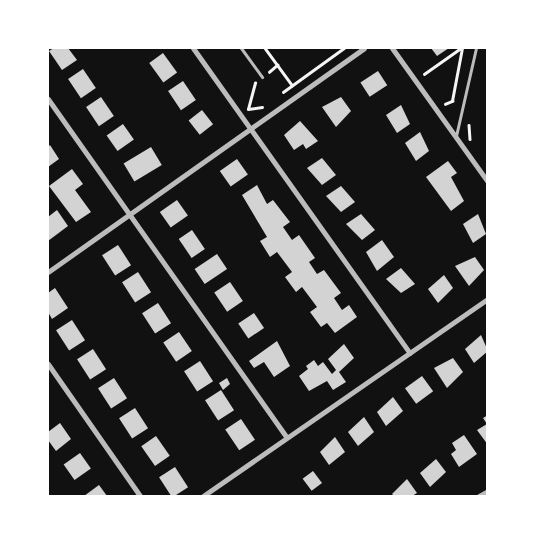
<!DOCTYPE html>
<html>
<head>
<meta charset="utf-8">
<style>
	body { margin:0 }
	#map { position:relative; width:535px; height:544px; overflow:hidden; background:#111; font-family:"Noto Sans",sans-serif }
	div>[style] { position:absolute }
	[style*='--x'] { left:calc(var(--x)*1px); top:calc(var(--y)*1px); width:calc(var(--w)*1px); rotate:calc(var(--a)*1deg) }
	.building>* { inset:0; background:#d3d3d3; transform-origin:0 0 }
	.path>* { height:2.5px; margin:-1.25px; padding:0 1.25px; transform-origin:1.25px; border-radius:1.25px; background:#f5f5f5 }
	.service>* { height:3px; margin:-1.5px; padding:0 1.5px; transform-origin:1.5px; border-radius:1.5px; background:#bcbcbc }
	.minor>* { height:5px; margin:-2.5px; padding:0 2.5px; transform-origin:2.5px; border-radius:2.5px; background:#bcbcbc }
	span { translate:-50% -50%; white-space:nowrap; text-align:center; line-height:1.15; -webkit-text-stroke:5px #fff; paint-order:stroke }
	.frame { position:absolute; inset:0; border:49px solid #fff; pointer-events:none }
</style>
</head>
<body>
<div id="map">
	<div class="building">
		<div style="clip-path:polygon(54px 48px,68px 48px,77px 60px,62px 70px,49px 51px)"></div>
		<div style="clip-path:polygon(431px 48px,449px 48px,437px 56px)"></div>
		<div style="left:163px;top:53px;width:24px;height:17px;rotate:54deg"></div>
		<div style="left:83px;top:69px;width:23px;height:18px;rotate:56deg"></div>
		<div style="left:378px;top:71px;width:17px;height:21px;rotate:57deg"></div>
		<div style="left:183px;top:81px;width:23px;height:18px;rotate:56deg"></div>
		<div style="left:101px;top:97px;width:23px;height:18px;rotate:56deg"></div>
		<div style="clip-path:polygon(341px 97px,351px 111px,336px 127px,322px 107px)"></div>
		<div style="clip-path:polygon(401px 105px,410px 124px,397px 133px,386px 115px)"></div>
		<div style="left:202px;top:110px;width:18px;height:17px;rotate:52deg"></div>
		<div style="clip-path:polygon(300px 121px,318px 141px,306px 149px,303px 144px,294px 150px,284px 135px)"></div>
		<div style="left:123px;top:124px;width:19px;height:20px;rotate:55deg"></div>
		<div style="clip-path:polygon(420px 132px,429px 151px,416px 161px,405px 143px)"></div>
		<div style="clip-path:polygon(50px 145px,59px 159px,48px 167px,48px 147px)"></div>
		<div style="left:151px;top:147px;width:21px;height:32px;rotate:59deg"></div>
		<div style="clip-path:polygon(322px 158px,336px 175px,322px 185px,307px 168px)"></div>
		<div style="left:237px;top:159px;width:19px;height:21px;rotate:55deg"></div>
		<div style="clip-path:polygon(448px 161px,457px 173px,451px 177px,464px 201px,451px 211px,426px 177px)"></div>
		<div style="clip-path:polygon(72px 169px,83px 184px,75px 190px,91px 212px,76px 222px,49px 186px)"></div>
		<div style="clip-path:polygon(257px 185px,267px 204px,273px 200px,290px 222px,283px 227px,292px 240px,299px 235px,315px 258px,309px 262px,317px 274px,324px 270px,341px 293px,334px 298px,342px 310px,349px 305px,357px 317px,335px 333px,327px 323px,321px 327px,310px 312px,317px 307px,302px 287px,296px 292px,285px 277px,292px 272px,277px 252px,270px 257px,260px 241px,267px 237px,242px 195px)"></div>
		<div style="clip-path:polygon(341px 186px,355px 202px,341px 212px,326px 196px)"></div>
		<div style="left:177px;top:200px;width:19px;height:21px;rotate:55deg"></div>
		<div style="clip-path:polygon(57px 210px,68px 226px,48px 241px,48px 217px)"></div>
		<div style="clip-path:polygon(361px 214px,375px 230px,362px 240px,346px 224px)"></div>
		<div style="clip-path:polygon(478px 214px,486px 234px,473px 243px,463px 224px)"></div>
		<div style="left:192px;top:230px;width:23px;height:16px;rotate:56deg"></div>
		<div style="clip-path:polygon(382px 240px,394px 257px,377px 271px,366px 252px)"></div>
		<div style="left:118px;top:245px;width:24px;height:19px;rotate:57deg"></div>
		<div style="left:217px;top:254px;width:18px;height:27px;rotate:56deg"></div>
		<div style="clip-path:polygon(475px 257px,484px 270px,469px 286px,455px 266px)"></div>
		<div style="clip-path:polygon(401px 268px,415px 284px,401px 293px,386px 279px)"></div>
		<div style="left:138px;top:272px;width:24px;height:19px;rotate:57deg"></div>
		<div style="clip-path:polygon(444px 275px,453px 288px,438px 303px,428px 289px)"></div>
		<div style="left:230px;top:282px;width:23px;height:19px;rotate:56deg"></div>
		<div style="clip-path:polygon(55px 288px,68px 308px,52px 319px,48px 312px,48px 293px)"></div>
		<div style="left:158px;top:303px;width:24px;height:19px;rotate:57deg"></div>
		<div style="left:254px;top:313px;width:18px;height:19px;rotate:56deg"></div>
		<div style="left:72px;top:320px;width:24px;height:19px;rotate:57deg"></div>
		<div style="left:179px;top:332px;width:23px;height:19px;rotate:56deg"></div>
		<div style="clip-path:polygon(481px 335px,488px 351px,474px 363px,465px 349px)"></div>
		<div style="clip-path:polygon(277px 341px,290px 366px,274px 377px,264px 362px,254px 368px,249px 361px)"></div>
		<div style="clip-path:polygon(344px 344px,354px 358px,339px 372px,346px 382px,333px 390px,327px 381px,309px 391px,299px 376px,308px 369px,306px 366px,314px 360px,318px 366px,323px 362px,332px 374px,336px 370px,328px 359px)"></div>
		<div style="left:93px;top:349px;width:24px;height:19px;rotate:57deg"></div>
		<div style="clip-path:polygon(453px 358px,463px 372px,447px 388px,434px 368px)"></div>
		<div style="left:200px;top:361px;width:24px;height:19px;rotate:57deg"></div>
		<div style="left:422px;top:376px;width:19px;height:21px;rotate:54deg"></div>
		<div style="left:114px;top:378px;width:24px;height:19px;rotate:57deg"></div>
		<div style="clip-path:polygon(227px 378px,230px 384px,223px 390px,219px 383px)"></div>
		<div style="left:221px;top:390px;width:24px;height:19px;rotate:57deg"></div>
		<div style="clip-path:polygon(393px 397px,403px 411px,386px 426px,377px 412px)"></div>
		<div style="left:135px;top:408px;width:24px;height:19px;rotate:57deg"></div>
		<div style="clip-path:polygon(488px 415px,488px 445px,477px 430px,487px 424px,483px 418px)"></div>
		<div style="clip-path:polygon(364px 417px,374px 432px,358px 446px,348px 432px)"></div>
		<div style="left:241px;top:419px;width:25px;height:19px;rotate:56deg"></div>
		<div style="clip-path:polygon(60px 423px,71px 439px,56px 451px,48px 440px,48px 432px)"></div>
		<div style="clip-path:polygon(464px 435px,477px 454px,459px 467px,451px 454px,456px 450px,452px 443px)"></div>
		<div style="left:156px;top:436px;width:24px;height:18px;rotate:55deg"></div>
		<div style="clip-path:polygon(335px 437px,345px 452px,329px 465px,320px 452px)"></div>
		<div style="left:80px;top:453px;width:19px;height:20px;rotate:55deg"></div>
		<div style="clip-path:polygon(436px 459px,446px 472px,430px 487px,420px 473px)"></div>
		<div style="left:175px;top:467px;width:24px;height:19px;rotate:57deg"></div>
		<div style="left:313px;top:471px;width:15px;height:13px;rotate:53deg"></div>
		<div style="clip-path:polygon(407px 479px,417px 493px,412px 496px,394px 496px,392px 494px)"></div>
		<div style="clip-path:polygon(99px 485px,107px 496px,84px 496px)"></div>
	</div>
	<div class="path">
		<div style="--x:265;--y:48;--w:46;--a:53.9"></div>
		<div style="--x:269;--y:72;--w:11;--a:-41"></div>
		<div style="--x:424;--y:74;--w:45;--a:-35.1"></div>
		<div style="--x:283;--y:92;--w:75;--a:-35.8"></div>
		<div style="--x:445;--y:104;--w:8;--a:-23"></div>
		<div style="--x:452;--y:101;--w:54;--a:-79.3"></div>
		<div style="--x:248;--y:109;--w:14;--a:-8"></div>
		<div style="--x:248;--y:109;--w:27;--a:-75"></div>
		<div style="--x:469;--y:125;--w:14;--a:86"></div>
	</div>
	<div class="service">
		<div style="--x:241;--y:48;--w:36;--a:54"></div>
		<div style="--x:456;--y:136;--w:90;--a:-77.2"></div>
	</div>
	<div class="minor">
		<div style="--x:193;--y:48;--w:374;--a:54.6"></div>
		<div style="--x:392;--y:48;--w:165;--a:54.4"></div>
		<div style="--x:48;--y:99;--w:413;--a:54.8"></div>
		<div style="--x:48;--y:272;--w:387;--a:-35.3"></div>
		<div style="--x:48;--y:364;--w:161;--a:55.1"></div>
		<div style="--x:203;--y:496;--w:346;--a:-34.7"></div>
		<div style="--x:479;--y:496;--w:10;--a:-29"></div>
	</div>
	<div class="frame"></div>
</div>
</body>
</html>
